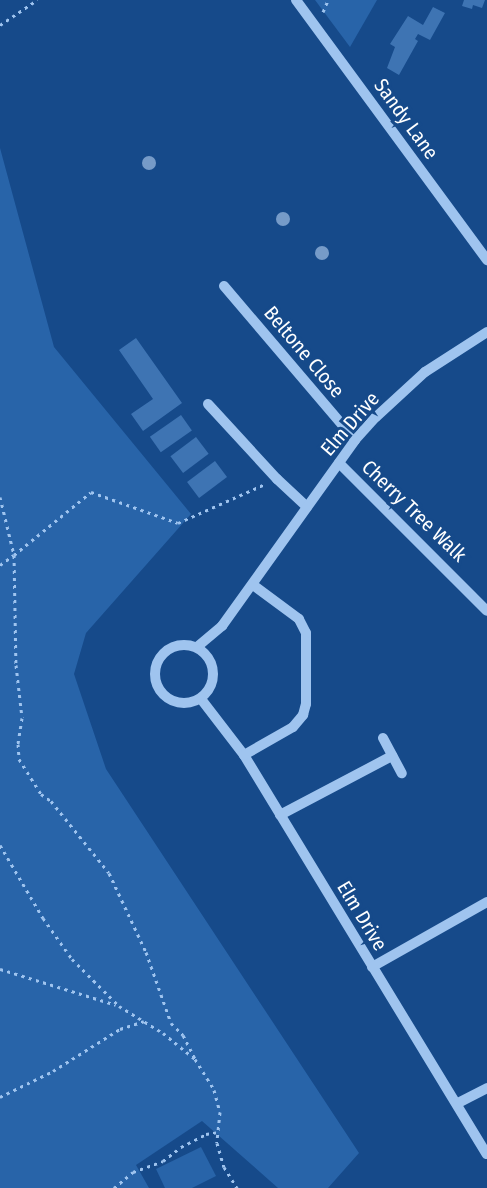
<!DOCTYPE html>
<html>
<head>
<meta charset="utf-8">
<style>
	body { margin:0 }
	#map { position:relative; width:487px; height:1188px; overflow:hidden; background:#164a8a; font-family:"Fira Sans Condensed",sans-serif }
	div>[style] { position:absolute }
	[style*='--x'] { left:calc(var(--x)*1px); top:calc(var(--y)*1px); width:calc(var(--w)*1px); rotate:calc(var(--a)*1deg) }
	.green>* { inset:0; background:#2864a9 }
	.building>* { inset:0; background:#3e74b3; transform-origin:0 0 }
	.path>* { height:3px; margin-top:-1.5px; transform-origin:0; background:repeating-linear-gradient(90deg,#9fc4ef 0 3px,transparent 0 7.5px) }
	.minor>* { height:10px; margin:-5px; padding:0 5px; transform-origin:5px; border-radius:5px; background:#9fc4ef }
	.minor>.ring { margin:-5px; padding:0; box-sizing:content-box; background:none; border:10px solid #9fc4ef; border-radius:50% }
	.trees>* { width:14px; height:14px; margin:-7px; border-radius:50%; background:#769bc8 }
	span { translate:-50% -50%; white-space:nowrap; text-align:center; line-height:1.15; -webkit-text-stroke:6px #164a8a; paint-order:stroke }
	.street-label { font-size:20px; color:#fff }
</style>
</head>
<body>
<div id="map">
	<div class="green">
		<div style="clip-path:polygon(315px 0,377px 0,350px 47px)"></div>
		<div style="clip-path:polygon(0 148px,54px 347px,191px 514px,86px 633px,74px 674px,106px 769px,359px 1153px,328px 1188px,278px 1188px,202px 1121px,136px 1165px,149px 1188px,0 1188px)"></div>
		<div style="clip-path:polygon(201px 1147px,216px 1176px,192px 1188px,165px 1188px,156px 1169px)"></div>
	</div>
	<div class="building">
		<div style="clip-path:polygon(464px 0,485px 0,482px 8px,473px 5px,472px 9px,462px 6px)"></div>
		<div style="clip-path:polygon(433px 7px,445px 13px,430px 40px,418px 34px,415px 39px,418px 41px,399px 75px,387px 68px,395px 47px,390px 44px,408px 16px,423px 25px)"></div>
		<div style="clip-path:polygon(136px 338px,182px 403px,143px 431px,131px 414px,153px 399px,119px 350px)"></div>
		<div style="left:181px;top:415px;width:19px;height:38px;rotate:55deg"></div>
		<div style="left:196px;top:437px;width:21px;height:32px;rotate:53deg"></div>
		<div style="left:215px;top:461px;width:20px;height:35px;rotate:53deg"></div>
	</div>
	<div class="path">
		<div style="--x:323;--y:12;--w:13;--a:-67"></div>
		<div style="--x:0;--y:25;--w:45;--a:-34"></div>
		<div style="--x:0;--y:497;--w:60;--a:76.4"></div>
		<div style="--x:14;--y:555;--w:99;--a:-39.3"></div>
		<div style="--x:91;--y:492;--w:92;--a:19.6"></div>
		<div style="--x:178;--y:523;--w:95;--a:-24.1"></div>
		<div style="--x:0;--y:565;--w:17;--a:-36"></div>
		<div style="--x:14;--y:555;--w:110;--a:89"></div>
		<div style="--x:16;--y:665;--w:53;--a:83.5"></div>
		<div style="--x:22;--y:718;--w:26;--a:99"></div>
		<div style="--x:18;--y:744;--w:15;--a:86"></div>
		<div style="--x:19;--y:759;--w:41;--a:57.8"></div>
		<div style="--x:41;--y:794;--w:12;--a:35"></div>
		<div style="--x:51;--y:801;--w:92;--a:51.1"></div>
		<div style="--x:109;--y:873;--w:87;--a:64.9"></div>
		<div style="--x:146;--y:952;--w:75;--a:70.6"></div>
		<div style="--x:171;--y:1023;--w:17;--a:45"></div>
		<div style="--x:183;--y:1035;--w:27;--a:63"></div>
		<div style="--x:0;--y:845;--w:85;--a:59.5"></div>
		<div style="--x:43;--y:918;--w:50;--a:54.7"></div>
		<div style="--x:72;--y:959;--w:66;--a:45"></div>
		<div style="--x:119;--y:1006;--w:52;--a:31.5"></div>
		<div style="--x:163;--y:1033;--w:41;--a:39.1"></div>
		<div style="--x:195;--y:1059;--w:36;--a:58"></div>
		<div style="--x:214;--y:1090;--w:23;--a:75"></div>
		<div style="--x:220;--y:1112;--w:31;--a:96"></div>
		<div style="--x:217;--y:1143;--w:25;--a:74"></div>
		<div style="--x:224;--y:1167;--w:25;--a:58"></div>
		<div style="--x:0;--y:969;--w:121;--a:17.2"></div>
		<div style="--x:0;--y:1097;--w:59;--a:-26.1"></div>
		<div style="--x:53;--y:1071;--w:79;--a:-32.1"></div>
		<div style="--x:120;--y:1029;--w:25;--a:-18"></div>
		<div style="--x:114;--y:1188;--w:25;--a:-40"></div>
		<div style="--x:133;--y:1172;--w:32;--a:-20"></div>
		<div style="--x:163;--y:1161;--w:23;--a:-38"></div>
		<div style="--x:181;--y:1147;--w:28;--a:-27"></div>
		<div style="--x:206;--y:1134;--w:12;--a:-9"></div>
	</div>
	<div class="minor">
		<div style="--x:296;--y:0;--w:323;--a:53.7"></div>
		<div style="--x:224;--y:286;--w:202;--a:49.6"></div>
		<div style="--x:208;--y:404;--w:102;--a:47.4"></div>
		<div style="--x:277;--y:479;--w:41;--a:43"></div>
		<div style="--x:339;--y:463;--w:209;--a:45"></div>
		<div class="ring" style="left:155px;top:645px;width:48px;height:48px"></div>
		<div style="--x:197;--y:647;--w:33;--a:-40"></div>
		<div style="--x:222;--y:626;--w:229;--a:-54.4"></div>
		<div style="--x:355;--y:440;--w:31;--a:-48"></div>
		<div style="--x:376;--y:417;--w:67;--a:-42.6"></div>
		<div style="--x:425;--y:372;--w:74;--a:-32.8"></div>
		<div style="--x:201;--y:699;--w:71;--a:52.5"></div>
		<div style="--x:244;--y:755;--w:467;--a:58.7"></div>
		<div style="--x:383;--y:738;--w:40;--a:62"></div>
		<div style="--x:244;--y:755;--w:56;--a:-29.7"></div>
		<div style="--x:293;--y:727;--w:16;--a:-50"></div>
		<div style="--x:303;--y:715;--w:11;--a:-75"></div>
		<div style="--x:306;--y:704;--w:71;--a:-90"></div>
		<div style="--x:306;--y:633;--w:16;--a:-117"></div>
		<div style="--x:299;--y:619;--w:57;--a:-143.5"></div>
		<div style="--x:280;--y:815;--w:127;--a:-27.8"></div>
		<div style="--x:372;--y:967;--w:132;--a:-29.5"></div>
		<div style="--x:458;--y:1103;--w:33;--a:-27"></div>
	</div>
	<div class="trees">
		<div style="left:149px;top:163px"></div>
		<div style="left:283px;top:219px"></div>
		<div style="left:322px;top:253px"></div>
	</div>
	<div class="street-label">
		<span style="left:406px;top:119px;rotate:54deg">Sandy Lane</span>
		<span style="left:304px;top:352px;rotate:50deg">Beltone Close</span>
		<span style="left:350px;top:424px;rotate:-49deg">Elm Drive</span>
		<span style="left:414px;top:511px;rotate:44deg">Cherry Tree Walk</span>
		<span style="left:362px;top:916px;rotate:59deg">Elm Drive</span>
	</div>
</div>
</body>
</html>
